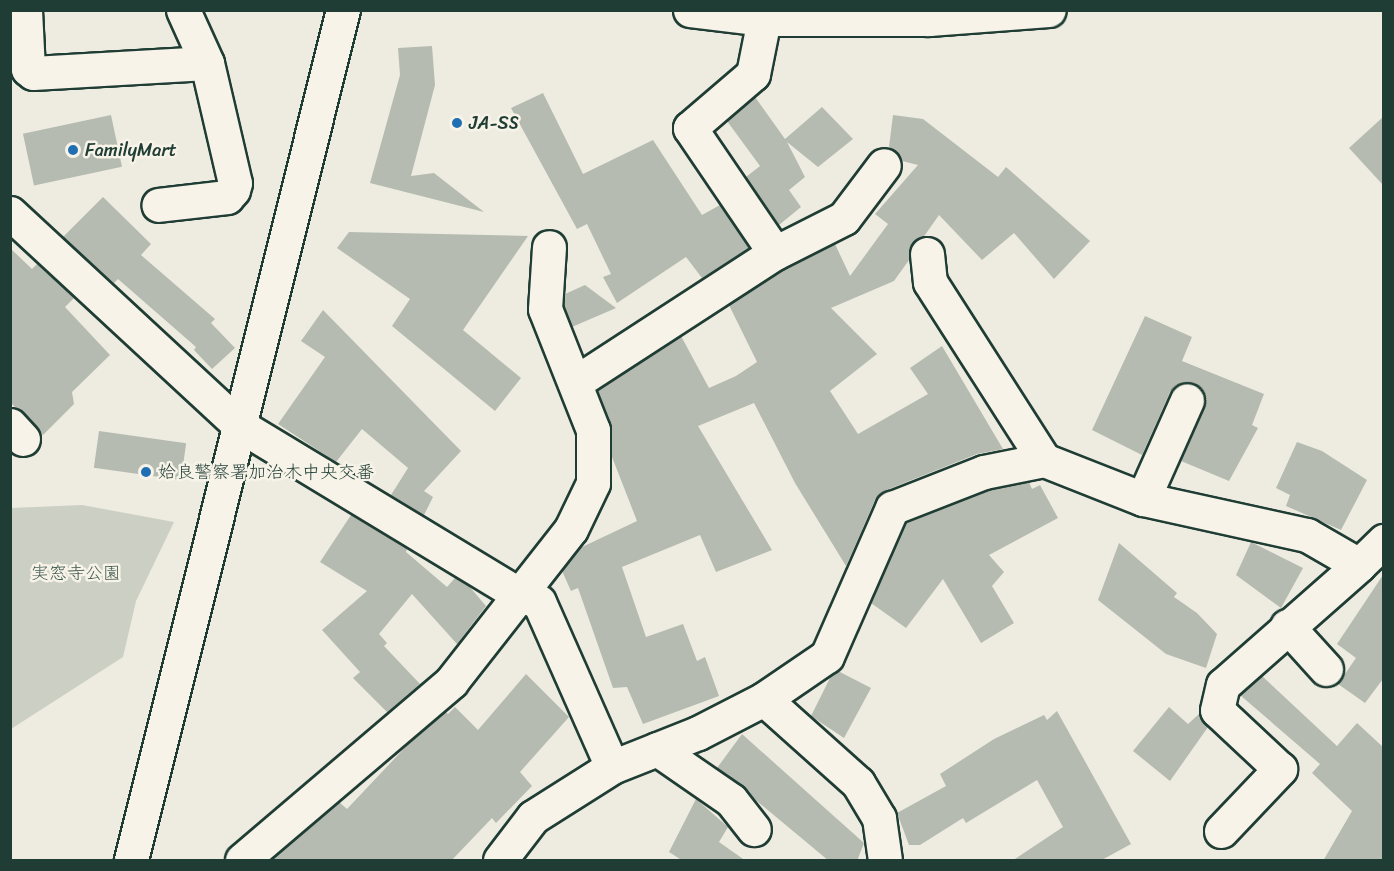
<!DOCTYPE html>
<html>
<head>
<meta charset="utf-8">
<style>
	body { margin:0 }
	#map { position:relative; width:1394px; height:871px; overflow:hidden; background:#eeece1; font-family:Sriracha,"Klee One",sans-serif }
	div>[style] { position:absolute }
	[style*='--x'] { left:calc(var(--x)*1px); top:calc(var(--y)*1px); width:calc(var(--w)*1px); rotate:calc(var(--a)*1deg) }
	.green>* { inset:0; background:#cccfc4 }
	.building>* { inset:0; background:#b5bbb0; transform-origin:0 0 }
	.roads { filter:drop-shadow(2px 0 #1f3d34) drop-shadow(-2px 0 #1f3d34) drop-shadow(0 2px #1f3d34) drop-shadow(0 -2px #1f3d34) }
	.minor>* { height:33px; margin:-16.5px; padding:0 16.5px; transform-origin:16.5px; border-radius:16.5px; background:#f7f3e8 }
	.highway>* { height:33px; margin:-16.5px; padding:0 16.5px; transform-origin:16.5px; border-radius:16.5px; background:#f7f3e8 }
	.dots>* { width:16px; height:16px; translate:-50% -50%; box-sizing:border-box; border:3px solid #f7f3e8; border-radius:50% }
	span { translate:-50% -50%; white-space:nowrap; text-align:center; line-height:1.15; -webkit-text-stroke:5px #f7f3e8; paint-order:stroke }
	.poi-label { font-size:18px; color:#1f3d34 }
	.left { translate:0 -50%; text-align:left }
	.park-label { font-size:18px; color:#425a51 }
	.frame { position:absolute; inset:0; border:12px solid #1f3d34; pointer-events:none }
</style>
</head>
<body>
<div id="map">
	<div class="green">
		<div style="clip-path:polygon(82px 505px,174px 522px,136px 601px,123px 657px,11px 729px,11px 508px)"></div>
	</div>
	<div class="building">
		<div style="clip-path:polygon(432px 46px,435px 85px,411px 176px,434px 173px,484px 212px,370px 183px,400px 75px,398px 48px)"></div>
		<div style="clip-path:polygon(543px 93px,583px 174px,653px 140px,702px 215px,720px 205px,749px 248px,702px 278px,686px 257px,617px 303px,603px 277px,611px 274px,587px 224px,577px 229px,511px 108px)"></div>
		<div style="clip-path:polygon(755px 97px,785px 139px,822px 107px,853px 139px,818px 167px,787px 142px,805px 177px,789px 190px,801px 207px,779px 225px,746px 177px,760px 166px,727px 121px)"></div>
		<div style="left:111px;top:115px;width:53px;height:90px;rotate:78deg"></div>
		<div style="clip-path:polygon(893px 115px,923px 119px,998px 177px,1006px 167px,1090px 241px,1054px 279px,1014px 233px,982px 260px,939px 215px,925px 235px,910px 246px,909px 260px,894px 281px,831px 308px,877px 354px,830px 391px,858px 434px,928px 394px,910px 368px,942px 346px,1003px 449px,977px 454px,884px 491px,875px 500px,846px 566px,795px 483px,754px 403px,698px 426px,772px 550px,716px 572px,700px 535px,622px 567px,646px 637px,683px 624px,697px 661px,705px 657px,719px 696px,643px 724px,627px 687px,613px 688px,578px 588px,571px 591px,562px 571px,580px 548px,637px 521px,612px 457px,611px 423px,597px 390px,681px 336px,709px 388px,736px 376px,757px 362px,729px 305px,784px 269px,835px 244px,850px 276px,888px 224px,875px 214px,918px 165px,902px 161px,889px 147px)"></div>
		<div style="clip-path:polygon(1383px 117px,1383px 185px,1349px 148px)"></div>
		<div style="clip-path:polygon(103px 197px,151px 244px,141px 255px,215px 319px,211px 323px,235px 348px,212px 369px,194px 350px,196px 347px,118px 279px,114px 283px,63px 237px)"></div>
		<div style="clip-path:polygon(349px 232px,528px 236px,463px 330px,521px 378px,495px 411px,392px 326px,410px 299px,337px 248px)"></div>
		<div style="clip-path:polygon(10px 248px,32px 269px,37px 264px,74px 298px,65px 307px,110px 355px,72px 392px,74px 404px,43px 435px,10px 402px)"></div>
		<div style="clip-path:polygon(585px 285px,616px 308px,572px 327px,564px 306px,565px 294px)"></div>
		<div style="clip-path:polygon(323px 310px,461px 451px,424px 491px,433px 497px,424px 515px,391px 495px,408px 468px,362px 429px,336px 462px,278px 424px,325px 357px,301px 341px)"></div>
		<div style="clip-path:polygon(1145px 316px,1192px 337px,1182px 361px,1264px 394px,1252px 425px,1258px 428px,1229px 481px,1181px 461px,1204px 407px,1202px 389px,1194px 383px,1176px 385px,1170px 392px,1142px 455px,1092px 430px)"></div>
		<div style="left:99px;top:431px;width:88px;height:37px;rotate:8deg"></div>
		<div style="clip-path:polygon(1297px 442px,1322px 451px,1367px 480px,1341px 530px,1286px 506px,1290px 495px,1276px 488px)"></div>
		<div style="clip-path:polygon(1029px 482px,1032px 489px,1040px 485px,1058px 518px,989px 555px,1004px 572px,992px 586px,1014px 623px,981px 643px,943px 579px,906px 628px,871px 603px,906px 523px,989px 490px)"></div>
		<div style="clip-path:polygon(351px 515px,407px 549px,406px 552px,447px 587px,455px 578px,468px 585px,486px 606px,457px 644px,412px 594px,379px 634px,387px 643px,384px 646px,420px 684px,387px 712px,353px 678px,360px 672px,322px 630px,367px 591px,320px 562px)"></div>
		<div style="clip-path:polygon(1251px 542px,1303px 568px,1281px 608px,1236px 575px)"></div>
		<div style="clip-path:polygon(1119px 543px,1177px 593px,1174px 597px,1197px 613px,1217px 634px,1206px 668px,1166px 654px,1098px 600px)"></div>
		<div style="clip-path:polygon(1383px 575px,1383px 679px,1365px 703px,1338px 684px,1356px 658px,1337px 644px)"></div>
		<div style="clip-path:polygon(838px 671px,871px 688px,844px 738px,811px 716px,831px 676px)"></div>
		<div style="clip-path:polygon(526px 674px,569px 717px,520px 772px,532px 786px,496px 823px,492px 818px,451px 861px,270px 861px,339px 802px,347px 809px,414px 738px,445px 711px,448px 714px,455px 707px,478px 730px)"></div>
		<div style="clip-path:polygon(1262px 676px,1337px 746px,1357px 723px,1383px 747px,1383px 861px,1323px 861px,1352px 811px,1312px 773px,1320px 764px,1240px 695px)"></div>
		<div style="clip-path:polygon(1169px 707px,1188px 724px,1199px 714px,1208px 727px,1170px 781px,1133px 751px)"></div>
		<div style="clip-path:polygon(1057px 711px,1131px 844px,1100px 861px,1012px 861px,1063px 827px,1037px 780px,966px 823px,963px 818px,920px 845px,909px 845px,897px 813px,946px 786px,940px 774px,994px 739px,1044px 715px,1047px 720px)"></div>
		<div style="clip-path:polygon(742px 734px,864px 843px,857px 861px,829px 861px,717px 768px)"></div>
		<div style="clip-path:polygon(696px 799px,728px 827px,719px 842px,746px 861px,683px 861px,669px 852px)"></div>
	</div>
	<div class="roads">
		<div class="minor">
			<div style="--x:25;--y:10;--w:59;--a:87.1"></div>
			<div style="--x:28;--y:69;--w:6;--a:39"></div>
			<div style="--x:33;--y:73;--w:174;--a:-3.3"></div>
			<div style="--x:207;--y:63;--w:123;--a:76.9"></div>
			<div style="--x:235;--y:183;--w:7;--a:106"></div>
			<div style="--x:233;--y:190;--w:9;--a:131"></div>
			<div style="--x:227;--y:197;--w:69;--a:173.4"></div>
			<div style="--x:183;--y:10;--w:58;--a:65.6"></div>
			<div style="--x:764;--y:19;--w:56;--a:101.3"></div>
			<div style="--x:753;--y:74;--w:83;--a:139.4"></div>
			<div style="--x:690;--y:128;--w:151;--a:55.8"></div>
			<div style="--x:775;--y:253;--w:77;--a:-26.9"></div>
			<div style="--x:844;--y:218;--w:66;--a:-53"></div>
			<div style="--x:10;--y:213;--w:312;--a:42.8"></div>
			<div style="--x:239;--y:425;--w:328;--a:31.2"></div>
			<div style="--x:520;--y:595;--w:20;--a:20"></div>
			<div style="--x:539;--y:602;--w:180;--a:66.1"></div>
			<div style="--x:927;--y:254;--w:28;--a:84"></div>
			<div style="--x:930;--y:282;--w:211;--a:57.4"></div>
			<div style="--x:576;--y:382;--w:237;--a:-33"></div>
			<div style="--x:10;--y:425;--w:19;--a:47"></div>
			<div style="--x:1143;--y:499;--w:108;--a:-66"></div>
			<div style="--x:1287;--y:626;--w:58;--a:47.8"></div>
			<div style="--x:764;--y:699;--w:126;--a:41.8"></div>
			<div style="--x:858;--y:783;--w:41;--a:59"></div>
			<div style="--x:879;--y:818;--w:42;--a:81.9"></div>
			<div style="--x:657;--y:749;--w:90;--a:34.6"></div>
			<div style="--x:731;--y:800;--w:37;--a:52"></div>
			<div style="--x:1221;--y:831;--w:86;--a:-46.4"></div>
			<div style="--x:1280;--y:769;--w:86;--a:-136.9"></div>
			<div style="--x:1217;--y:710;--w:26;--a:-77"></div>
			<div style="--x:1223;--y:685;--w:181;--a:-41.4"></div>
			<div style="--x:131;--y:860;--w:876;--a:-76"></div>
			<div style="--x:242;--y:860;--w:275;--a:-40.4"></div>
			<div style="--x:451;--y:682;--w:194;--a:-51.9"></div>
			<div style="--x:571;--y:529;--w:51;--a:-64.4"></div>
			<div style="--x:593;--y:483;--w:53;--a:-90"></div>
			<div style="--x:593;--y:430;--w:130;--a:-111.6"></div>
			<div style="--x:545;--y:309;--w:62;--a:-86.3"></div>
			<div style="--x:500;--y:860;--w:54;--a:-52.5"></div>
			<div style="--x:533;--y:817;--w:93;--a:-32.3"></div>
			<div style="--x:612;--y:767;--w:92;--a:-21.6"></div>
			<div style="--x:698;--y:733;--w:74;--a:-27.3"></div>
			<div style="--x:764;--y:699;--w:76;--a:-34.3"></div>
			<div style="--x:827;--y:656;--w:162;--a:-66.3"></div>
			<div style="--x:892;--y:508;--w:99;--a:-21.4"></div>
			<div style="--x:984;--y:472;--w:61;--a:-11.3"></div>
			<div style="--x:1044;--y:460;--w:106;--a:21.5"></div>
			<div style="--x:1143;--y:499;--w:168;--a:12.4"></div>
			<div style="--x:1307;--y:535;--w:60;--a:30"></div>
			<div style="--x:1359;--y:565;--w:35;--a:-44"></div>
		</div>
		<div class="highway">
			<div style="--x:690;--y:10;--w:75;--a:6.9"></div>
			<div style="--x:764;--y:19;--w:165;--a:0"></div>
			<div style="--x:929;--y:19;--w:120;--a:-4.3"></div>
		</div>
	</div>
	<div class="dots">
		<div style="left:457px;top:123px;background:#1f6fb2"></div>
		<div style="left:73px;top:150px;background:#1f6fb2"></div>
		<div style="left:146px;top:472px;background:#1f6fb2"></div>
	</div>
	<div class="poi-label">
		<span class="left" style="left:469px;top:123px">JA-SS</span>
		<span class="left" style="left:85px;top:150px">FamilyMart</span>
		<span class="left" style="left:158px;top:472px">姶良警察署加治木中央交番</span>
	</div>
	<div class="park-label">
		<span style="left:76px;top:573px">実窓寺公園</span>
	</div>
	<div class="frame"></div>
</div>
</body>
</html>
